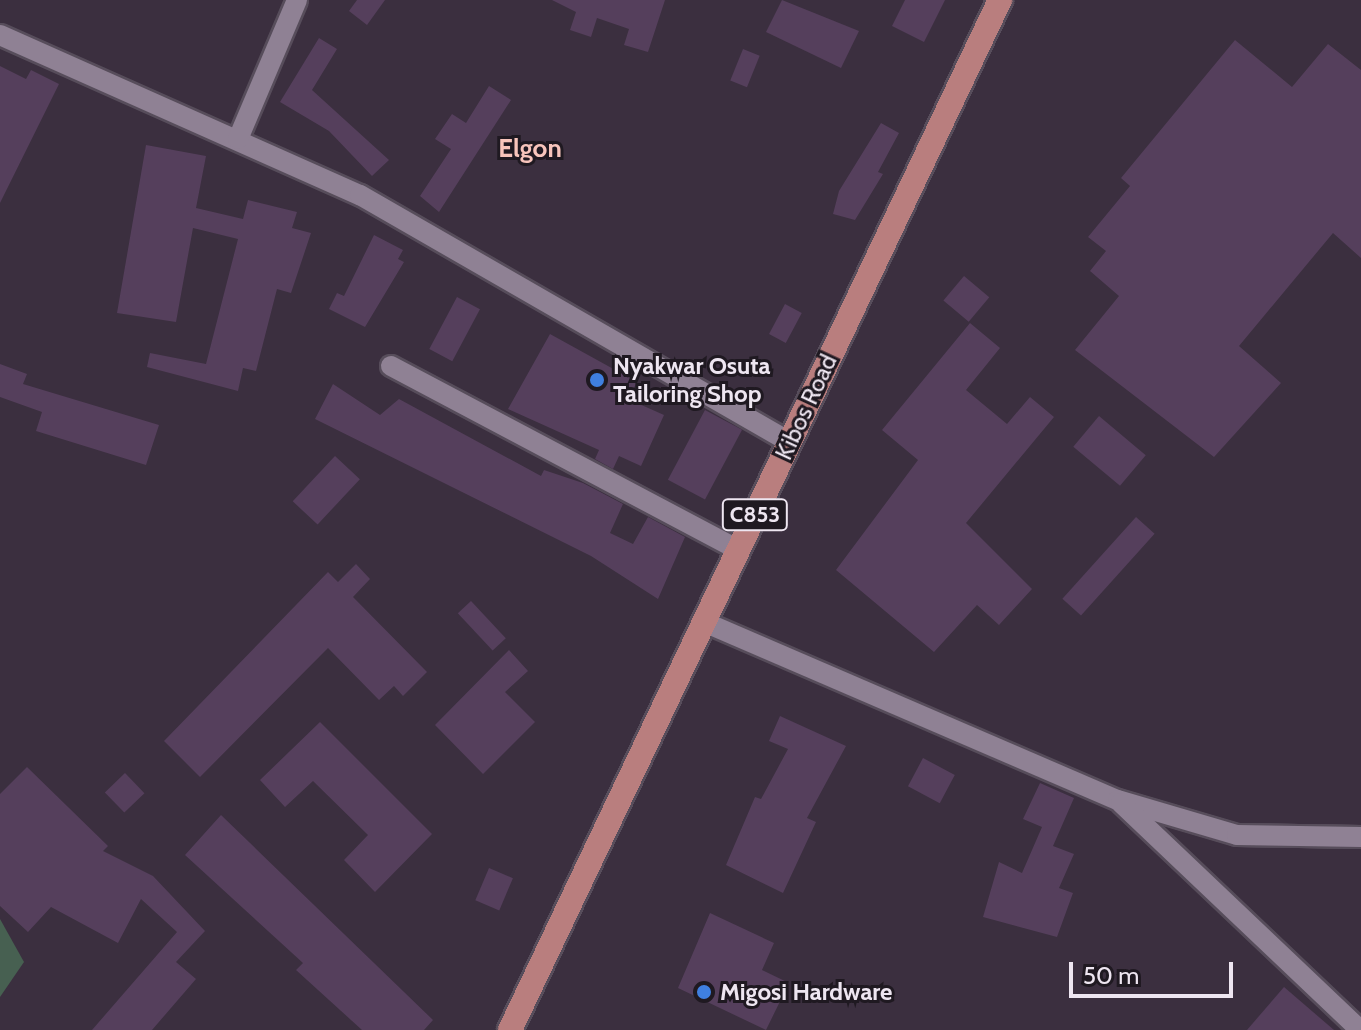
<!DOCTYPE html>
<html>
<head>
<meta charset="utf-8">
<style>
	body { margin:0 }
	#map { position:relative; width:1361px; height:1030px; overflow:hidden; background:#3b2f3f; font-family:Cabin,sans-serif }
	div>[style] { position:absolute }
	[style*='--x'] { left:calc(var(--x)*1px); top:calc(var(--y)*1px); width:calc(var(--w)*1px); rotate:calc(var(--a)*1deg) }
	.green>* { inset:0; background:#476051 }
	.building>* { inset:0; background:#553f5c; transform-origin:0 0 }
	.roads { filter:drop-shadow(2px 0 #574d5b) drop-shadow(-2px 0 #574d5b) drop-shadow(0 2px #574d5b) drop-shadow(0 -2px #574d5b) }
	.minor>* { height:20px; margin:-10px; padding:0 10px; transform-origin:10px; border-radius:10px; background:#8f8194 }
	.primary>* { height:24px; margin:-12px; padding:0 12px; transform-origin:12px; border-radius:12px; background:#b97e7e }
	.dots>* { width:22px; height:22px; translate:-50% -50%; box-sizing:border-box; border:4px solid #1f1921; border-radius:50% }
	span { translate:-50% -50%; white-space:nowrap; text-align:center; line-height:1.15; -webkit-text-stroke:6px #1f1921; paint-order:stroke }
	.shield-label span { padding:2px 6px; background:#1f1921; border:2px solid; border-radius:6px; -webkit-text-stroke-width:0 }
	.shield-label { font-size:22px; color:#eee6f1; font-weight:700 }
	.poi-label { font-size:24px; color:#eee6f1; font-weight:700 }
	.left { translate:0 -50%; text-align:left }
	.street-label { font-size:24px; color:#eee6f1 }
	.neighbourhood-label { font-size:26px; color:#f7c4bb; font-weight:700 }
	.scale { position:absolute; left:1069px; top:962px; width:164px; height:36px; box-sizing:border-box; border:4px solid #eee6f1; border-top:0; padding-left:10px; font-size:24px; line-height:28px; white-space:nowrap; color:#eee6f1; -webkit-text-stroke:6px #1f1921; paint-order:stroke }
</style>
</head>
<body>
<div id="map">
	<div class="green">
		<div style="clip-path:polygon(0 919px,24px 962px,0 997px)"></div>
	</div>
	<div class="building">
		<div style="clip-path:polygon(357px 0,385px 0,367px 25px,349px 11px)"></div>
		<div style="clip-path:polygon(552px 0,665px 0,648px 52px,624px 45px,629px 29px,597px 18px,591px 37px,570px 30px,576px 12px)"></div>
		<div style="clip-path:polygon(782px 0,859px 31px,841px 68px,766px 32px)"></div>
		<div style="clip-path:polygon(905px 0,945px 0,924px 42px,892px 26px)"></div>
		<div style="clip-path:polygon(319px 38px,337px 49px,312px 90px,389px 160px,372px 176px,329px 131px,280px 102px)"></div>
		<div style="clip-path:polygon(1235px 40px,1292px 87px,1328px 44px,1361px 70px,1361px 258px,1333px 233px,1239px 346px,1281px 383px,1214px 457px,1075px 350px,1119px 296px,1090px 271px,1106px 251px,1088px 237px,1130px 186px,1121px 178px)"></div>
		<div style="left:743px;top:49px;width:18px;height:34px;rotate:22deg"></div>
		<div style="clip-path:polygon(0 66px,26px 79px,31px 70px,59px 84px,0 203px)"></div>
		<div style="clip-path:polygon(489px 86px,511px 100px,439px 212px,420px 196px,451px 149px,435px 139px,452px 114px,466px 123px)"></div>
		<div style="clip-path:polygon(881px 123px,899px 133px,878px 172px,883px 174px,855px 220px,833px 214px,839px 191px)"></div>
		<div style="clip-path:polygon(146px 145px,206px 156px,196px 208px,243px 219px,248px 200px,297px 212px,292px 228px,311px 233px,291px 293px,277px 289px,256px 371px,243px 368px,238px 391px,147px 367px,150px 353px,206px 364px,238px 239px,193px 228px,176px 322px,117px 313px)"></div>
		<div style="clip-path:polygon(374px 235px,403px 250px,398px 259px,404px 262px,365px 327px,329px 309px,337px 293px,344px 296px)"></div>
		<div style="left:964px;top:276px;width:33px;height:32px;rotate:40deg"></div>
		<div style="left:457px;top:297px;width:26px;height:59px;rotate:28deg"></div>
		<div style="left:785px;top:304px;width:19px;height:34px;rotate:28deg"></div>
		<div style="clip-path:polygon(970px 323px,1000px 348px,966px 390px,1007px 424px,1030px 397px,1054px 417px,966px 523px,1032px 589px,999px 625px,977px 605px,934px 652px,836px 570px,918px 460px,882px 430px)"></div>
		<div style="clip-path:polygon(550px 334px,637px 382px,628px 399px,664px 415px,641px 466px,619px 456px,613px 469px,595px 459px,599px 450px,508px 409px)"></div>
		<div style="clip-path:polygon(0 364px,27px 374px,23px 384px,159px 425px,146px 465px,36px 431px,42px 412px,0 397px)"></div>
		<div style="clip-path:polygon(333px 384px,380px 415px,399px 399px,541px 476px,544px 470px,583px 483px,623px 504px,610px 533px,633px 544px,648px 517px,685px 537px,658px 599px,591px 556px,315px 419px)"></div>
		<div style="left:705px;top:410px;width:42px;height:79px;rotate:28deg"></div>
		<div style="left:1099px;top:416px;width:61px;height:40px;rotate:40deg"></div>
		<div style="left:335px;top:456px;width:34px;height:62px;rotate:43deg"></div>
		<div style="left:1136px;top:517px;width:25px;height:110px;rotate:42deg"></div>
		<div style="clip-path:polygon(356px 564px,370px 579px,353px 597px,427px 672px,403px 696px,394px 686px,379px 700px,328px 648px,200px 777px,164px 741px,328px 572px,338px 582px)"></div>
		<div style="left:471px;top:601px;width:51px;height:18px;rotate:47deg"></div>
		<div style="clip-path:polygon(509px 650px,528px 671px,505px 692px,535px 722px,483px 774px,435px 725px)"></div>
		<div style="clip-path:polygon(780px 716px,846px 746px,807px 818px,816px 822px,783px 893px,726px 865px,755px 797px,761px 799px,788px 749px,769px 741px)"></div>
		<div style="clip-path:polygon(320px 722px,432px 834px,375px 892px,344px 860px,368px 835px,313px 781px,285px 807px,260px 780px)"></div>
		<div style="left:923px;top:758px;width:36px;height:32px;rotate:28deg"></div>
		<div style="clip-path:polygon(27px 767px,108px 846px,103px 851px,153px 876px,205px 931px,176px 962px,196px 979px,152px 1030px,92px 1030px,177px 932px,141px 899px,118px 943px,51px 907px,28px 932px,0 906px,0 794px)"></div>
		<div style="left:125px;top:773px;width:28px;height:28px;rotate:46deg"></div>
		<div style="clip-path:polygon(1040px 783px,1074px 798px,1053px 846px,1074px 854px,1059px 888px,1073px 893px,1057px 937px,983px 917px,999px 862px,1022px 873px,1042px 827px,1023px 819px)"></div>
		<div style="clip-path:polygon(221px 815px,433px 1020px,424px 1030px,362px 1030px,296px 970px,303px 963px,185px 855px)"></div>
		<div style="left:489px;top:868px;width:26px;height:35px;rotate:23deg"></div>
		<div style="clip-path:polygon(710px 913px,774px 943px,762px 970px,789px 983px,766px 1030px,678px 988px)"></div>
		<div style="clip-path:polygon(1284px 987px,1334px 1030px,1247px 1030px)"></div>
	</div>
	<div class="roads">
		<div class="minor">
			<div style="--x:0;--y:35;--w:394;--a:24"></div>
			<div style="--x:360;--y:195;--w:496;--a:29.9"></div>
			<div style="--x:238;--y:139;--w:151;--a:-67"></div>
			<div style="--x:391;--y:366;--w:393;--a:27.9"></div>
			<div style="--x:704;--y:622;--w:451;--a:23.3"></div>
			<div style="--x:1118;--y:800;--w:124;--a:16.4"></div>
			<div style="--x:1237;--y:835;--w:124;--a:0.9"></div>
			<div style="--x:1121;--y:803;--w:330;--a:43.5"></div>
		</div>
		<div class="primary">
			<div style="--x:510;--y:1030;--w:1141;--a:-64.56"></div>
		</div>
	</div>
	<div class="dots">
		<div style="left:597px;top:380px;background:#3f7fe0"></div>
		<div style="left:704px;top:992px;background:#3f7fe0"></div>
	</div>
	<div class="shield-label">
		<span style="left:755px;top:515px">C853</span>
	</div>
	<div class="poi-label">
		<span class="left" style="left:613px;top:380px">Nyakwar Osuta<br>Tailoring Shop</span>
		<span class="left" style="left:720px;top:992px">Migosi Hardware</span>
	</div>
	<div class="street-label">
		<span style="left:806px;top:407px;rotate:-65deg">Kibos Road</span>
	</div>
	<div class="neighbourhood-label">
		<span style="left:530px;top:149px">Elgon</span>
	</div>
	<div class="scale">50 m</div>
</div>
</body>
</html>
